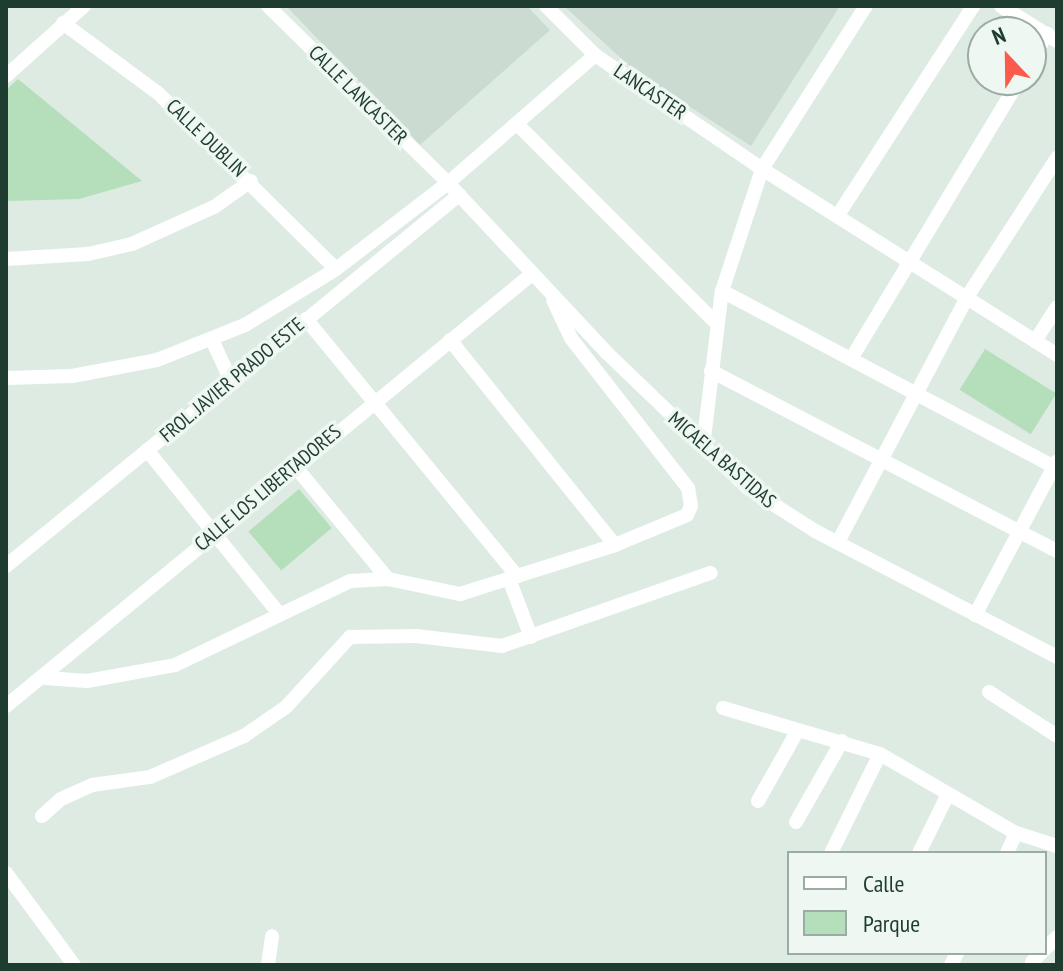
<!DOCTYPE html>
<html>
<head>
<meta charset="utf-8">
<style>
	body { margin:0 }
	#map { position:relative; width:1063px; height:971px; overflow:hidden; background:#deebe3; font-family:"PT Sans Narrow",sans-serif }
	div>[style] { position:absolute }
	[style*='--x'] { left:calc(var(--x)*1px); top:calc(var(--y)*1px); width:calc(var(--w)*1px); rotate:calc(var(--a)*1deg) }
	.built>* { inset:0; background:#ccdbd2 }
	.green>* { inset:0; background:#b5deba; transform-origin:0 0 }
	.minor>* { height:14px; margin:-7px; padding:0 7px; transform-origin:7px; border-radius:7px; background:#fff }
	span { translate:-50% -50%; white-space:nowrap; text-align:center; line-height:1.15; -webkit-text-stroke:7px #eff7f2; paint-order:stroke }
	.street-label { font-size:20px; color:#1e3c2f }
	.frame { position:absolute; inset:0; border:8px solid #1e3c2f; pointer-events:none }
	.legend { position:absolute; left:787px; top:851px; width:260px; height:104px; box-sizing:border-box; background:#eff7f2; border:2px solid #9baca4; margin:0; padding:10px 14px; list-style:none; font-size:24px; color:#1e3c2f }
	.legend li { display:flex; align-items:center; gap:16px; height:40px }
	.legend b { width:40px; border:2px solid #9baca4 }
	.north { position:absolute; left:967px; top:16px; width:80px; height:80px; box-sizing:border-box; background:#eff7f2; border:2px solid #9baca4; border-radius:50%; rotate:338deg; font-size:22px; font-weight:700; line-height:32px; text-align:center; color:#1e3c2f }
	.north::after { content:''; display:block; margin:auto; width:28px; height:36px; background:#fc5b4b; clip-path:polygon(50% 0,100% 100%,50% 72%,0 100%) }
</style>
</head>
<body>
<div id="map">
	<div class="built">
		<div style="clip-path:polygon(286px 6px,527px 6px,550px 30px,420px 145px)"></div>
		<div style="clip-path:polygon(564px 6px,840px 6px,751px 146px,637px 73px)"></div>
	</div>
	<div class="green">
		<div style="clip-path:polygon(18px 79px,142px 181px,79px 199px,6px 201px,6px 90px)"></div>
		<div style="left:985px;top:349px;width:84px;height:48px;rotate:32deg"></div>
		<div style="left:299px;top:489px;width:51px;height:66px;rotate:50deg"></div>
	</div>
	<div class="minor">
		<div style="--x:268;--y:6;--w:252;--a:44.5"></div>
		<div style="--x:448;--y:183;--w:233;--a:46.9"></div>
		<div style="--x:607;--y:353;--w:195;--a:43.8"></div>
		<div style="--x:748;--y:488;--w:80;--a:32.7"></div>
		<div style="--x:815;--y:531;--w:273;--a:27.5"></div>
		<div style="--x:546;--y:6;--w:69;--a:45"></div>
		<div style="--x:595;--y:55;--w:202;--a:34.3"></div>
		<div style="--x:762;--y:169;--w:349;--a:32.2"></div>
		<div style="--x:1001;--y:6;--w:66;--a:32"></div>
		<div style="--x:63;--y:23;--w:118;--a:36.4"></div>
		<div style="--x:158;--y:93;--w:250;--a:44.7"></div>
		<div style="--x:1031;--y:60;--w:31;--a:-58"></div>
		<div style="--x:6;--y:76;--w:105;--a:-41.9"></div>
		<div style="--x:517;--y:124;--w:283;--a:45"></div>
		<div style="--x:838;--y:215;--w:249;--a:-57.1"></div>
		<div style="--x:6;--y:259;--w:82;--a:-3.5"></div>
		<div style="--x:88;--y:254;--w:45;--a:-12.8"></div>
		<div style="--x:132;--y:244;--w:90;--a:-24.3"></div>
		<div style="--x:214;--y:207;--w:45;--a:-35.1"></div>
		<div style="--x:722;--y:291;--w:379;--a:27.9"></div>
		<div style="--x:306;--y:319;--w:333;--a:50.6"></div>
		<div style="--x:450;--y:340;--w:263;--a:51.2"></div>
		<div style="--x:1035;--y:341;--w:40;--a:-57.1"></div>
		<div style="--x:213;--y:342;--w:43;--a:65.2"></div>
		<div style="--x:851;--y:359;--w:326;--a:-58.9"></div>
		<div style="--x:711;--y:371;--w:390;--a:27.5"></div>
		<div style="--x:6;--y:378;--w:66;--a:-1.7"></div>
		<div style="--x:72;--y:376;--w:86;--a:-10.7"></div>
		<div style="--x:157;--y:360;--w:95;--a:-21.7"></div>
		<div style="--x:245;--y:325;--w:107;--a:-31.6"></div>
		<div style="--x:336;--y:269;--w:141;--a:-37.5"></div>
		<div style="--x:448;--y:183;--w:195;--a:-41"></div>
		<div style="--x:703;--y:447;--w:157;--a:-83.1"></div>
		<div style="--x:722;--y:291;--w:128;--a:-71.8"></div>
		<div style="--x:762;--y:169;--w:193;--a:-57.5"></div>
		<div style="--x:147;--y:450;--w:207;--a:51.1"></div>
		<div style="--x:294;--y:465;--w:148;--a:50.5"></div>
		<div style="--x:838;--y:542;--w:277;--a:-62.2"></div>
		<div style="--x:967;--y:297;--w:166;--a:-57.1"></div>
		<div style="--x:6;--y:566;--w:586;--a:-39.32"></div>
		<div style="--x:509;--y:579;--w:62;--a:69.2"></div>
		<div style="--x:975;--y:615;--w:174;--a:-62"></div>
		<div style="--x:46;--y:678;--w:41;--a:4.2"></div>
		<div style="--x:87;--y:681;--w:89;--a:-10.3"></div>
		<div style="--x:175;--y:665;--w:194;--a:-25.6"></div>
		<div style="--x:350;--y:581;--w:38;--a:-3"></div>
		<div style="--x:388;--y:579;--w:74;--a:11.8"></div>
		<div style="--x:460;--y:594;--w:163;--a:-17.5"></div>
		<div style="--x:615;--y:545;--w:78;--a:-22.6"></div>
		<div style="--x:687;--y:515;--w:10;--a:-66"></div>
		<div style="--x:691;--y:506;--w:18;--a:-99"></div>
		<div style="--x:688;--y:488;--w:190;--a:-128"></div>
		<div style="--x:571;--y:338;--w:42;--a:-115.3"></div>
		<div style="--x:989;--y:692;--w:81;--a:32.9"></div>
		<div style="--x:6;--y:706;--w:681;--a:-39.4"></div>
		<div style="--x:723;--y:708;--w:78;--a:16.3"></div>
		<div style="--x:758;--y:801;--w:81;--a:-60.6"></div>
		<div style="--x:798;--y:730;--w:85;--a:16.3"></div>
		<div style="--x:880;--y:754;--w:157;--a:30.2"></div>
		<div style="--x:1016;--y:833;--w:43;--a:17.6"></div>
		<div style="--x:42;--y:816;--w:25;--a:-42"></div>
		<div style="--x:61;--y:799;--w:34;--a:-24"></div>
		<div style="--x:92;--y:785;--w:59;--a:-7.9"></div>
		<div style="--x:150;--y:777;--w:103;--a:-23.6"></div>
		<div style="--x:244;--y:736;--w:51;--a:-34.6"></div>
		<div style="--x:286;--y:707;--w:95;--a:-47.6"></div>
		<div style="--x:350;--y:637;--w:66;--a:-0.9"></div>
		<div style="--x:416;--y:636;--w:87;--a:6.6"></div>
		<div style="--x:502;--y:646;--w:221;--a:-19.3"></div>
		<div style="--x:796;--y:822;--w:93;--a:-60.4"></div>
		<div style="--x:831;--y:853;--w:110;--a:-63.7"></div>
		<div style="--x:919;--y:853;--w:64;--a:-63.8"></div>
		<div style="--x:1007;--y:853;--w:22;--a:-66"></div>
		<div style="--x:6;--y:873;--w:114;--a:53.5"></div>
		<div style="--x:1045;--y:949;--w:17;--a:-45"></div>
		<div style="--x:1032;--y:962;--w:13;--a:-45"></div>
		<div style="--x:268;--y:965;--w:29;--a:-82"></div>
		<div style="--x:951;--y:965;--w:13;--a:-63"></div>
	</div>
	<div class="street-label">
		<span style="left:650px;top:92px;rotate:34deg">LANCASTER</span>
		<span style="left:358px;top:95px;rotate:45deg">CALLE LANCASTER</span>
		<span style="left:206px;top:138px;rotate:44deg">CALLE DUBLIN</span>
		<span style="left:232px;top:380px;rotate:-40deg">FROL. JAVIER PRADO ESTE</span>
		<span style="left:722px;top:460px;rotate:41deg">MICAELA BASTIDAS</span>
		<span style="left:268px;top:488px;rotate:-40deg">CALLE LOS LIBERTADORES</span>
	</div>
	<div class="frame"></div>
	<ul class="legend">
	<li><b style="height:10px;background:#fff"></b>Calle</li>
	<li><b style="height:22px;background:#b5deba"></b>Parque</li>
	</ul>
	<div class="north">N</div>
</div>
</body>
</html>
